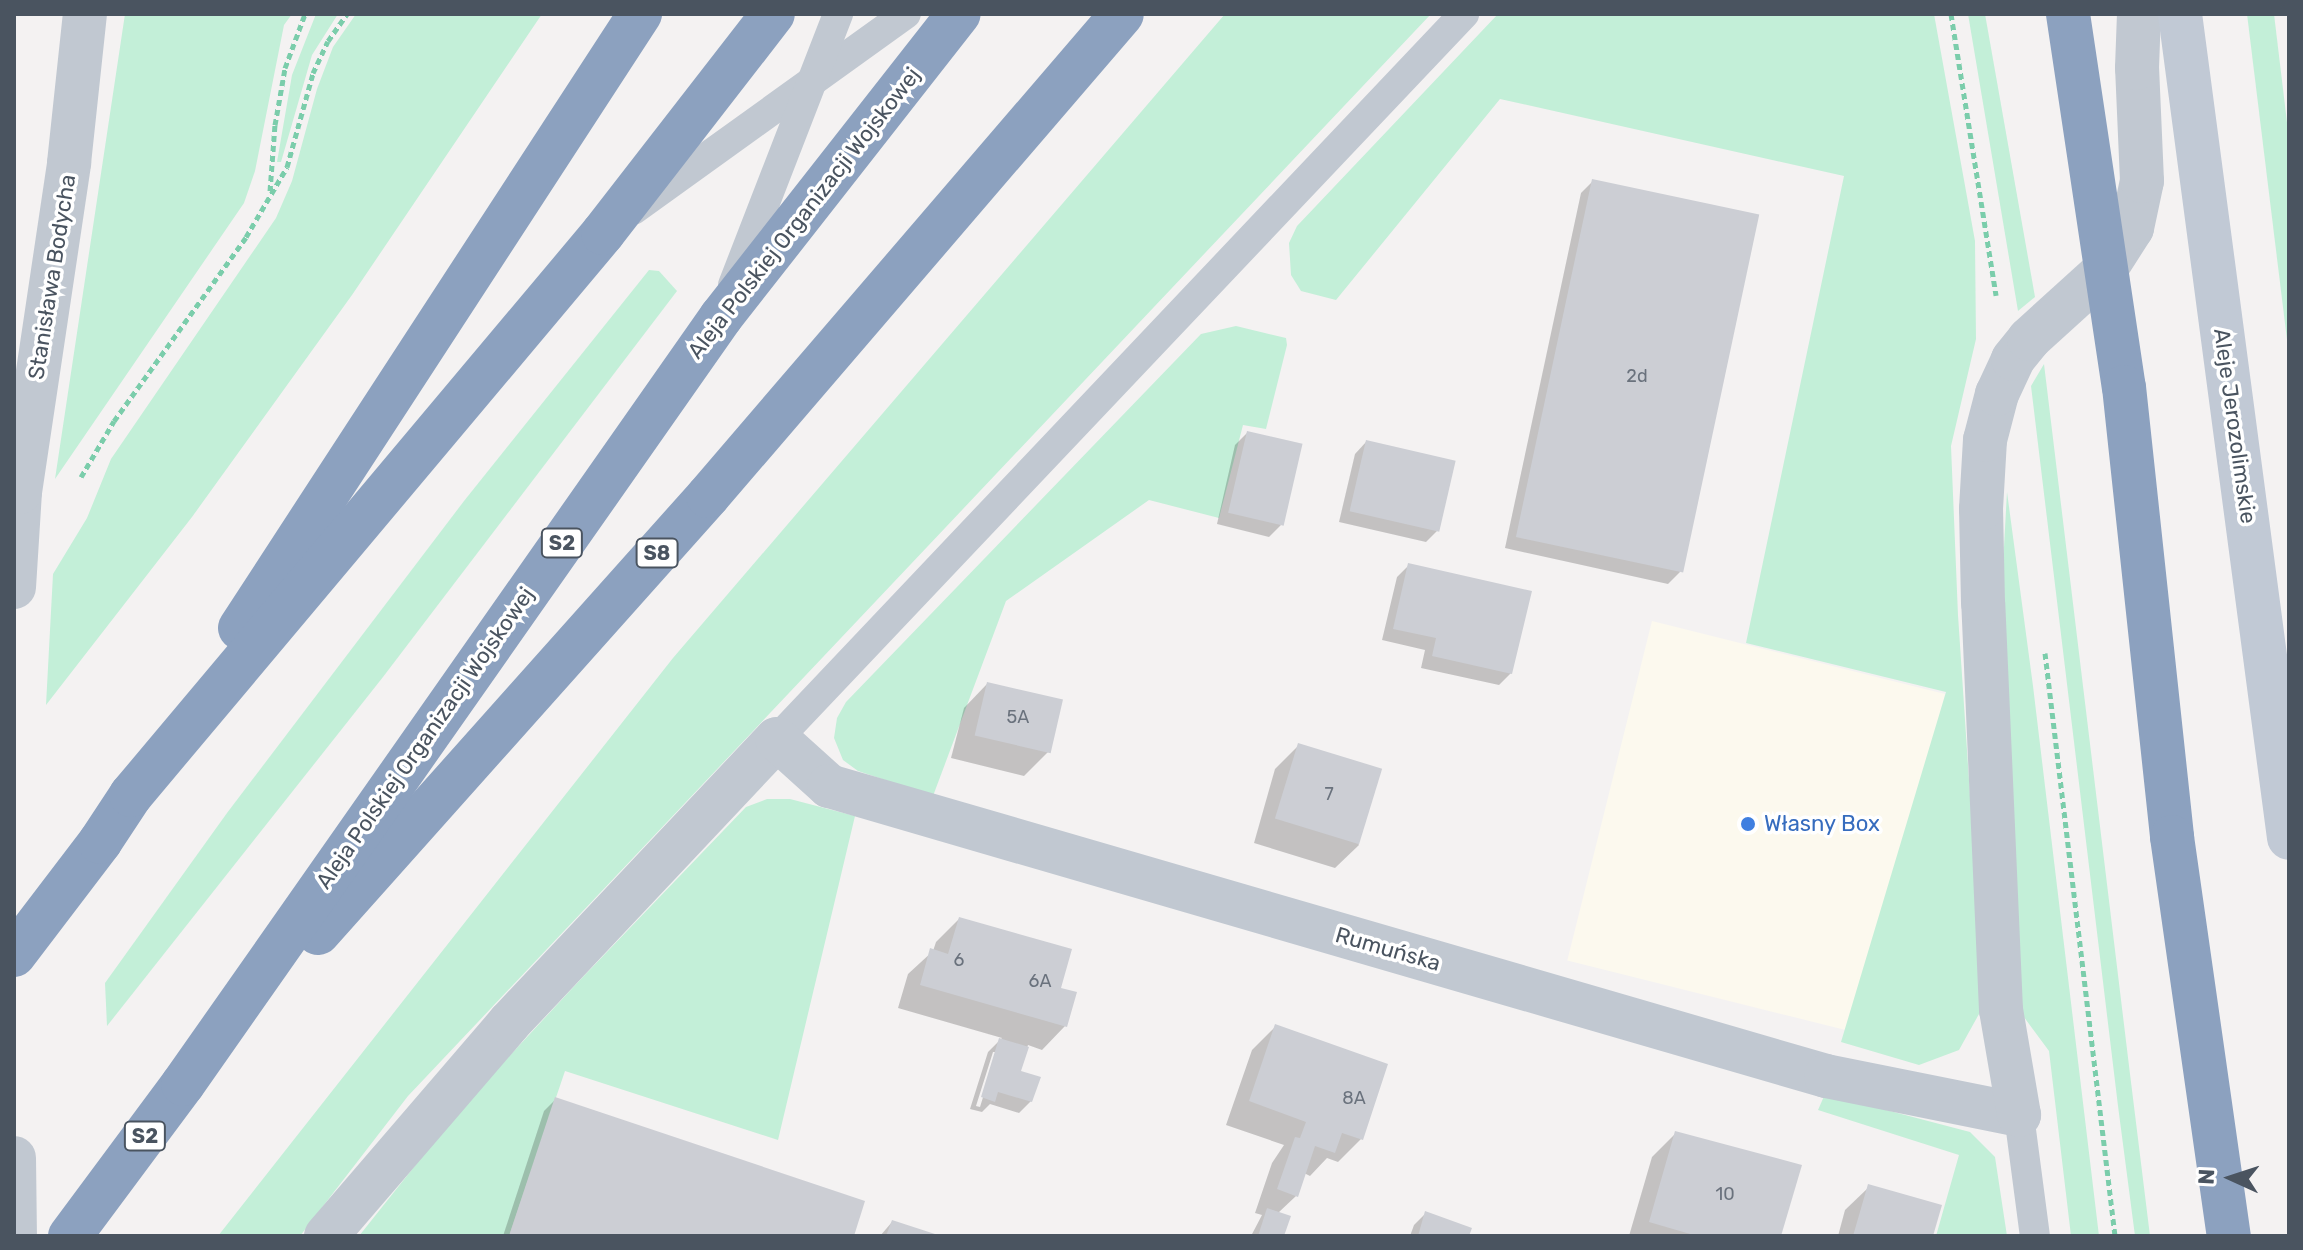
<!DOCTYPE html>
<html>
<head>
<meta charset="utf-8">
<style>
	body { margin:0 }
	#map { position:relative; width:2303px; height:1250px; overflow:hidden; background:#f4f2f2; font-family:Rubik,sans-serif }
	div>[style] { position:absolute }
	[style*='--x'] { left:calc(var(--x)*1px); top:calc(var(--y)*1px); width:calc(var(--w)*1px); rotate:calc(var(--a)*1deg) }
	.commercial>* { inset:0; background:#fcf9ee; transform-origin:0 0 }
	.green>* { inset:0; background:#c3efd8 }
	.shadow>* { inset:0; background:#0003 }
	.building>* { inset:0; background:#ccced4; transform-origin:0 0 }
	.path>* { height:5px; margin-top:-2.5px; transform-origin:0; background:repeating-linear-gradient(90deg,#7bcdab 0 6px,transparent 0 10px) }
	.lane>* { height:30px; margin:-15px; padding:0 15px; transform-origin:15px; border-radius:15px; background:#c1c8d1 }
	.street>* { height:44px; margin:-22px; padding:0 22px; transform-origin:22px; border-radius:22px; background:#c1c8d1 }
	.secondary>* { height:44px; margin:-22px; padding:0 22px; transform-origin:22px; border-radius:22px; background:#c1c9d5 }
	.highway>* { height:44px; margin:-22px; padding:0 22px; transform-origin:22px; border-radius:22px; background:#8ca1bf }
	.dots>* { width:22px; height:22px; translate:-50% -50%; box-sizing:border-box; border:4px solid #fff; border-radius:50% }
	span { translate:-50% -50%; white-space:nowrap; text-align:center; line-height:1.15; -webkit-text-stroke:7px #fff; paint-order:stroke }
	.number-label { font-size:18px; color:#6a727d }
	.number-label span { -webkit-text-stroke-width:0 }
	.shield-label span { padding:2px 6px; background:#fff; border:2px solid; border-radius:6px; -webkit-text-stroke-width:0 }
	.shield-label { font-size:20px; color:#4a5460; font-weight:700 }
	.street-label { font-size:22px; color:#4a5460 }
	.shop-label { font-size:22px; color:#366cbe }
	.left { translate:0 -50%; text-align:left }
	.frame { position:absolute; inset:0; border:16px solid #4a5460; pointer-events:none }
	.north { position:absolute; left:2191px; top:1138px; width:80px; height:80px; -webkit-text-stroke:6px #fff; paint-order:stroke; rotate:273deg; font-size:22px; font-weight:700; line-height:32px; text-align:center; color:#4a5460 }
	.north::after { content:''; display:block; margin:auto; width:28px; height:36px; background:#4a5460; clip-path:polygon(50% 0,100% 100%,50% 72%,0 100%) }
</style>
</head>
<body>
<div id="map">
	<div class="commercial">
		<div style="left:1652px;top:621px;width:302px;height:350px;rotate:14deg"></div>
	</div>
	<div class="green">
		<div style="clip-path:polygon(125px 14px,292px 14px,284px 25px,255px 171px,244px 203px,55px 479px)"></div>
		<div style="clip-path:polygon(316px 14px,338px 14px,312px 55px,281px 162px,277px 162px,292px 75px)"></div>
		<div style="clip-path:polygon(356px 14px,542px 14px,352px 295px,192px 517px,46px 705px,53px 574px,87px 518px,111px 459px,276px 218px,292px 181px,317px 89px,333px 47px)"></div>
		<div style="clip-path:polygon(1225px 14px,1431px 14px,408px 1096px,300px 1236px,218px 1236px,673px 658px)"></div>
		<div style="clip-path:polygon(1498px 14px,1934px 14px,1975px 241px,1976px 339px,1951px 446px,1958px 615px,1984px 1005px,1959px 1050px,1919px 1065px,1841px 1042px,1946px 692px,1746px 643px,1844px 176px,1500px 99px,1336px 300px,1301px 291px,1291px 275px,1289px 243px,1297px 226px)"></div>
		<div style="clip-path:polygon(1968px 14px,1985px 14px,2035px 297px,2018px 311px)"></div>
		<div style="clip-path:polygon(2247px 14px,2274px 14px,2289px 139px,2289px 356px)"></div>
		<div style="clip-path:polygon(649px 270px,659px 271px,677px 291px,383px 677px,107px 1026px,105px 983px,227px 813px,464px 501px)"></div>
		<div style="clip-path:polygon(1236px 326px,1286px 338px,1287px 345px,1266px 429px,1243px 425px,1219px 518px,1149px 500px,1006px 601px,933px 796px,858px 771px,843px 760px,834px 738px,837px 718px,846px 702px,1201px 334px)"></div>
		<div style="clip-path:polygon(2044px 364px,2130px 1074px,2150px 1236px,2135px 1236px,2118px 1106px,2031px 386px)"></div>
		<div style="clip-path:polygon(2007px 492px,2033px 686px,2099px 1236px,2071px 1236px,2049px 1051px,2018px 1009px,2003px 565px)"></div>
		<div style="clip-path:polygon(767px 799px,790px 799px,855px 816px,778px 1140px,565px 1071px,509px 1236px,359px 1236px,461px 1108px,580px 980px,746px 807px)"></div>
		<div style="clip-path:polygon(1825px 1094px,1970px 1132px,1995px 1157px,2007px 1236px,1936px 1236px,1959px 1155px,1818px 1110px)"></div>
	</div>
	<div class="shadow">
		<div style="clip-path:polygon(1593px 181px,1680px 572px,1668px 584px,1505px 548px,1581px 193px)"></div>
		<div style="clip-path:polygon(1247px 433px,1281px 525px,1269px 537px,1217px 524px,1235px 445px)"></div>
		<div style="clip-path:polygon(1366px 442px,1438px 530px,1426px 542px,1339px 522px,1355px 454px)"></div>
		<div style="clip-path:polygon(1409px 565px,1511px 673px,1499px 685px,1421px 668px,1425px 650px,1382px 640px,1397px 577px)"></div>
		<div style="clip-path:polygon(987px 684px,1048px 752px,1024px 776px,951px 758px,964px 708px)"></div>
		<div style="clip-path:polygon(1299px 745px,1359px 845px,1335px 868px,1254px 843px,1275px 769px)"></div>
		<div style="clip-path:polygon(evenodd,959px 919px,1058px 989px,1065px 1026px,1042px 1050px,1028px 1045px,1019px 1072px,1031px 1101px,1019px 1113px,990px 1104px,982px 1112px,970px 1109px,988px 1052px,1002px 1038px,898px 1008px,908px 974px,933px 951px,936px 942px,959px 919px,993px 1052px,997px 1052px,980px 1107px,976px 1106px,993px 1052px)"></div>
		<div style="clip-path:polygon(1275px 1027px,1361px 1139px,1338px 1162px,1327px 1158px,1310px 1176px,1304px 1173px,1296px 1196px,1278px 1213px,1282px 1236px,1251px 1236px,1262px 1215px,1255px 1213px,1272px 1163px,1284px 1145px,1226px 1125px,1252px 1050px)"></div>
		<div style="clip-path:polygon(556px 1099px,852px 1236px,503px 1236px,544px 1111px)"></div>
		<div style="clip-path:polygon(1675px 1134px,1780px 1236px,1629px 1236px,1652px 1157px)"></div>
		<div style="clip-path:polygon(1869px 1187px,1931px 1236px,1838px 1236px,1845px 1210px)"></div>
		<div style="clip-path:polygon(1426px 1213px,1467px 1236px,1410px 1236px,1414px 1225px)"></div>
		<div style="clip-path:polygon(892px 1222px,933px 1236px,880px 1236px)"></div>
	</div>
	<div class="building">
		<div style="left:1592px;top:179px;width:171px;height:366px;rotate:12deg"></div>
		<div style="left:1247px;top:431px;width:57px;height:84px;rotate:13deg"></div>
		<div style="left:1366px;top:440px;width:92px;height:73px;rotate:13deg"></div>
		<div style="clip-path:polygon(1408px 563px,1532px 591px,1512px 674px,1432px 656px,1436px 638px,1393px 629px)"></div>
		<div style="left:987px;top:682px;width:78px;height:55px;rotate:13deg"></div>
		<div style="left:1298px;top:743px;width:88px;height:79px;rotate:17deg"></div>
		<div style="clip-path:polygon(959px 917px,1072px 949px,1061px 988px,1077px 992px,1067px 1027px,920px 985px,930px 948px,948px 954px)"></div>
		<div style="clip-path:polygon(1275px 1024px,1388px 1064px,1363px 1140px,1342px 1133px,1335px 1153px,1315px 1146px,1298px 1197px,1277px 1189px,1295px 1137px,1300px 1138px,1306px 1122px,1249px 1101px)"></div>
		<div style="clip-path:polygon(999px 1038px,1029px 1047px,1021px 1071px,1041px 1077px,1032px 1102px,998px 1092px,995px 1102px,981px 1097px)"></div>
		<div style="clip-path:polygon(555px 1097px,865px 1201px,854px 1236px,509px 1236px)"></div>
		<div style="clip-path:polygon(1675px 1131px,1802px 1165px,1781px 1236px,1697px 1236px,1649px 1222px)"></div>
		<div style="clip-path:polygon(1868px 1184px,1942px 1205px,1933px 1236px,1853px 1236px)"></div>
		<div style="clip-path:polygon(1267px 1208px,1291px 1216px,1284px 1236px,1258px 1236px)"></div>
		<div style="clip-path:polygon(1425px 1211px,1472px 1228px,1469px 1236px,1418px 1236px)"></div>
		<div style="clip-path:polygon(892px 1220px,938px 1235px,938px 1236px,886px 1236px)"></div>
	</div>
	<div class="path">
		<div style="--x:1951;--y:14;--w:285;--a:80.9"></div>
		<div style="--x:270;--y:191;--w:66;--a:-85.7"></div>
		<div style="--x:275;--y:125;--w:58;--a:-80"></div>
		<div style="--x:285;--y:68;--w:58;--a:-69.7"></div>
		<div style="--x:81;--y:477;--w:65;--a:-59.5"></div>
		<div style="--x:114;--y:421;--w:226;--a:-54.3"></div>
		<div style="--x:246;--y:237;--w:81;--a:-59.6"></div>
		<div style="--x:287;--y:167;--w:98;--a:-74.5"></div>
		<div style="--x:313;--y:73;--w:35;--a:-65"></div>
		<div style="--x:328;--y:41;--w:33;--a:-55"></div>
		<div style="--x:2045;--y:653;--w:587;--a:83.15"></div>
	</div>
	<div class="lane">
		<div style="--x:633;--y:210;--w:336;--a:-35.7"></div>
		<div style="--x:733;--y:285;--w:291;--a:-68.8"></div>
		<div style="--x:777;--y:739;--w:999;--a:-46.54"></div>
		<div style="--x:2019;--y:1115;--w:122;--a:82.5"></div>
	</div>
	<div class="street">
		<div style="--x:14;--y:587;--w:95;--a:-86.4"></div>
		<div style="--x:20;--y:492;--w:333;--a:-81.5"></div>
		<div style="--x:69;--y:163;--w:150;--a:-83.9"></div>
		<div style="--x:14;--y:1158;--w:78;--a:89.3"></div>
		<div style="--x:326;--y:1236;--w:281;--a:-49.3"></div>
		<div style="--x:509;--y:1023;--w:390;--a:-46.7"></div>
		<div style="--x:777;--y:739;--w:70;--a:42.1"></div>
		<div style="--x:829;--y:786;--w:1038;--a:16.22"></div>
		<div style="--x:1826;--y:1076;--w:197;--a:11.4"></div>
		<div style="--x:2019;--y:1115;--w:107;--a:-99.7"></div>
		<div style="--x:2001;--y:1010;--w:407;--a:-92.5"></div>
		<div style="--x:1983;--y:603;--w:94;--a:-91.2"></div>
		<div style="--x:1981;--y:509;--w:69;--a:-86.7"></div>
		<div style="--x:1985;--y:440;--w:48;--a:-75.4"></div>
		<div style="--x:1997;--y:394;--w:38;--a:-65"></div>
		<div style="--x:2013;--y:359;--w:26;--a:-51"></div>
		<div style="--x:2029;--y:339;--w:103;--a:-42.2"></div>
		<div style="--x:2105;--y:270;--w:50;--a:-57.3"></div>
		<div style="--x:2132;--y:228;--w:48;--a:-78"></div>
		<div style="--x:2142;--y:181;--w:113;--a:-92.5"></div>
		<div style="--x:2137;--y:68;--w:54;--a:-87.9"></div>
	</div>
	<div class="secondary">
		<div style="--x:2180;--y:14;--w:831;--a:82.46"></div>
	</div>
	<div class="highway">
		<div style="--x:2068;--y:14;--w:377;--a:81.5"></div>
		<div style="--x:2124;--y:387;--w:453;--a:83.9"></div>
		<div style="--x:2172;--y:837;--w:403;--a:81.9"></div>
		<div style="--x:240;--y:628;--w:733;--a:-56.92"></div>
		<div style="--x:318;--y:933;--w:586;--a:-48.25"></div>
		<div style="--x:708;--y:496;--w:635;--a:-49.34"></div>
		<div style="--x:14;--y:955;--w:142;--a:-52.7"></div>
		<div style="--x:100;--y:842;--w:56;--a:-56.6"></div>
		<div style="--x:131;--y:795;--w:734;--a:-49.97"></div>
		<div style="--x:603;--y:233;--w:277;--a:-52.2"></div>
		<div style="--x:70;--y:1236;--w:189;--a:-53.4"></div>
		<div style="--x:183;--y:1084;--w:937;--a:-54.95"></div>
		<div style="--x:721;--y:317;--w:385;--a:-51.9"></div>
	</div>
	<div class="dots">
		<div style="left:1748px;top:824px;background:#3f7fe0"></div>
	</div>
	<div class="number-label">
		<span style="left:1637px;top:376px">2d</span>
		<span style="left:1018px;top:717px">5A</span>
		<span style="left:1329px;top:794px">7</span>
		<span style="left:959px;top:960px">6</span>
		<span style="left:1040px;top:981px">6A</span>
		<span style="left:1354px;top:1098px">8A</span>
		<span style="left:1725px;top:1194px">10</span>
	</div>
	<div class="shield-label">
		<span style="left:562px;top:543px">S2</span>
		<span style="left:657px;top:553px">S8</span>
		<span style="left:145px;top:1136px">S2</span>
	</div>
	<div class="street-label">
		<span style="left:804px;top:213px;rotate:-52deg">Aleja Polskiej Organizacji Wojskowej</span>
		<span style="left:52px;top:277px;rotate:-81deg">Stanisława Bodycha</span>
		<span style="left:2235px;top:426px;rotate:82deg">Aleje Jerozolimskie</span>
		<span style="left:425px;top:738px;rotate:-55deg">Aleja Polskiej Organizacji Wojskowej</span>
		<span style="left:1388px;top:949px;rotate:16deg">Rumuńska</span>
	</div>
	<div class="shop-label">
		<span class="left" style="left:1764px;top:824px">Własny Box</span>
	</div>
	<div class="frame"></div>
	<div class="north">N</div>
</div>
</body>
</html>
